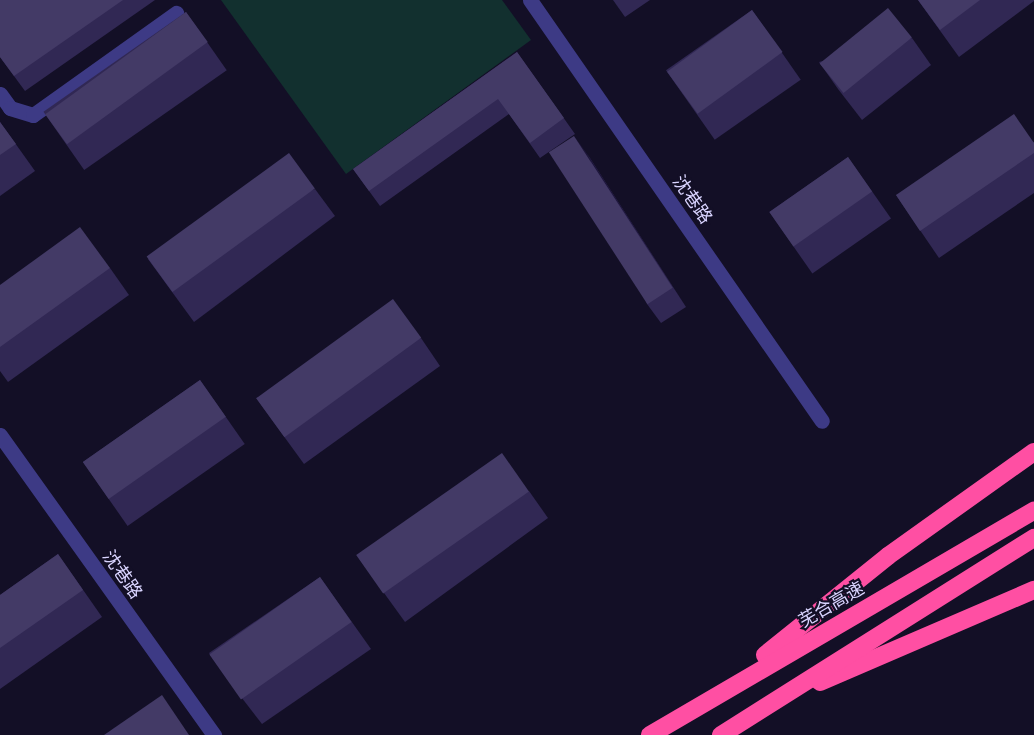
<!DOCTYPE html>
<html>
<head>
<meta charset="utf-8">
<style>
	body { margin:0 }
	#map { position:relative; width:1034px; height:735px; overflow:hidden; background:#130f26; font-family:"Golos Text","Noto Sans SC",sans-serif }
	div>[style] { position:absolute }
	[style*='--x'] { left:calc(var(--x)*1px); top:calc(var(--y)*1px); width:calc(var(--w)*1px); rotate:calc(var(--a)*1deg) }
	.green>* { inset:0; background:#12302f }
	.minor>* { height:15px; margin:-7.5px; padding:0 7.5px; transform-origin:7.5px; border-radius:7.5px; background:#3d3a85 }
	.highway>* { height:18px; margin:-9px; padding:0 9px; transform-origin:9px; border-radius:9px; background:#ff4fa3 }
	.wall>* { inset:0; background:#312854; transform-origin:0 0 }
	.shaded-wall>* { inset:0; background:#1d163a }
	.building>* { inset:0; background:#433a66; transform-origin:0 0 }
	span { translate:-50% -50%; white-space:nowrap; text-align:center; line-height:1.15; -webkit-text-stroke:4.5px #130f26; paint-order:stroke }
	.street-label { font-size:18px; color:#d9d4ff }
</style>
</head>
<body>
<div id="map">
	<div class="green">
		<div style="clip-path:polygon(221px 0,502px 0,531px 40px,346px 174px)"></div>
	</div>
	<div class="minor">
		<div style="--x:530;--y:0;--w:512;--a:55.26"></div>
		<div style="--x:0;--y:94;--w:17;--a:54"></div>
		<div style="--x:10;--y:108;--w:24;--a:17"></div>
		<div style="--x:33;--y:115;--w:176;--a:-35.5"></div>
		<div style="--x:0;--y:435;--w:369;--a:54.5"></div>
	</div>
	<div class="highway">
		<div style="--x:765;--y:655;--w:158;--a:-38.8"></div>
		<div style="--x:888;--y:556;--w:179;--a:-35.5"></div>
		<div style="--x:820;--y:682;--w:233;--a:-23.3"></div>
		<div style="--x:650;--y:735;--w:445;--a:-30.3"></div>
		<div style="--x:721;--y:735;--w:370;--a:-32.2"></div>
	</div>
	<div class="wall">
		<div style="clip-path:polygon(0 0,155px 0,25px 91px,0 57px)"></div>
		<div style="clip-path:polygon(613px 0,650px 0,625px 17px)"></div>
		<div style="clip-path:polygon(918px 0,1034px 0,1034px 1px,959px 57px)"></div>
		<div style="left:752px;top:10px;width:85px;height:105px;rotate:55deg"></div>
		<div style="left:186px;top:12px;width:71px;height:174px;rotate:55deg"></div>
		<div style="clip-path:polygon(912px 38px,931px 65px,862px 120px,838px 89px,819px 62px)"></div>
		<div style="clip-path:polygon(517px 52px,575px 134px,540px 158px,509px 114px,380px 206px,353px 169px)"></div>
		<div style="clip-path:polygon(0 122px,35px 171px,0 196px)"></div>
		<div style="clip-path:polygon(1034px 142px,1034px 193px,939px 258px,896px 195px)"></div>
		<div style="clip-path:polygon(588px 155px,686px 307px,661px 323px,647px 304px)"></div>
		<div style="left:848px;top:157px;width:75px;height:96px;rotate:55deg"></div>
		<div style="clip-path:polygon(315px 189px,335px 216px,194px 322px,148px 259px)"></div>
		<div style="clip-path:polygon(110px 268px,129px 295px,8px 382px,0 371px,0 285px)"></div>
		<div style="clip-path:polygon(421px 338px,440px 366px,304px 464px,256px 398px)"></div>
		<div style="left:200px;top:380px;width:78px;height:143px;rotate:55deg"></div>
		<div style="clip-path:polygon(529px 491px,548px 518px,405px 622px,358px 557px)"></div>
		<div style="clip-path:polygon(58px 554px,102px 617px,0 689px,0 595px)"></div>
		<div style="clip-path:polygon(320px 577px,371px 649px,262px 724px,228px 680px,209px 653px)"></div>
	</div>
	<div class="shaded-wall">
		<div style="clip-path:polygon(574px 136px,588px 155px,686px 307px,673px 287px)"></div>
	</div>
	<div class="building">
		<div style="clip-path:polygon(0 0,123px 0,14px 76px,0 57px)"></div>
		<div style="clip-path:polygon(918px 0,980px 0,940px 30px)"></div>
		<div style="left:888px;top:8px;width:38px;height:88px;rotate:51deg"></div>
		<div style="left:752px;top:10px;width:52px;height:105px;rotate:54deg"></div>
		<div style="left:186px;top:12px;width:37px;height:174px;rotate:54deg"></div>
		<div style="clip-path:polygon(517px 52px,564px 118px,530px 143px,498px 99px,369px 191px,353px 169px)"></div>
		<div style="clip-path:polygon(1014px 114px,1034px 143px,1034px 153px,920px 231px,896px 195px)"></div>
		<div style="clip-path:polygon(0 122px,16px 144px,0 155px)"></div>
		<div style="left:574px;top:136px;width:181px;height:30px;rotate:57deg"></div>
		<div style="left:289px;top:153px;width:44px;height:176px;rotate:54deg"></div>
		<div style="left:848px;top:157px;width:42px;height:96px;rotate:55deg"></div>
		<div style="clip-path:polygon(80px 227px,110px 268px,0 347px,0 285px)"></div>
		<div style="left:393px;top:299px;width:48px;height:169px;rotate:54deg"></div>
		<div style="left:200px;top:380px;width:45px;height:143px;rotate:55deg"></div>
		<div style="left:502px;top:453px;width:47px;height:178px;rotate:55deg"></div>
		<div style="clip-path:polygon(58px 554px,83px 590px,0 648px,0 595px)"></div>
		<div style="left:320px;top:577px;width:55px;height:135px;rotate:55deg"></div>
		<div style="clip-path:polygon(162px 695px,189px 735px,104px 735px)"></div>
	</div>
	<div class="street-label">
		<span style="left:693px;top:199px;rotate:55deg">沈巷路</span>
		<span style="left:123px;top:574px;rotate:55deg">沈巷路</span>
		<span style="left:831px;top:604px;rotate:-30deg">芜合高速</span>
	</div>
</div>
</body>
</html>
